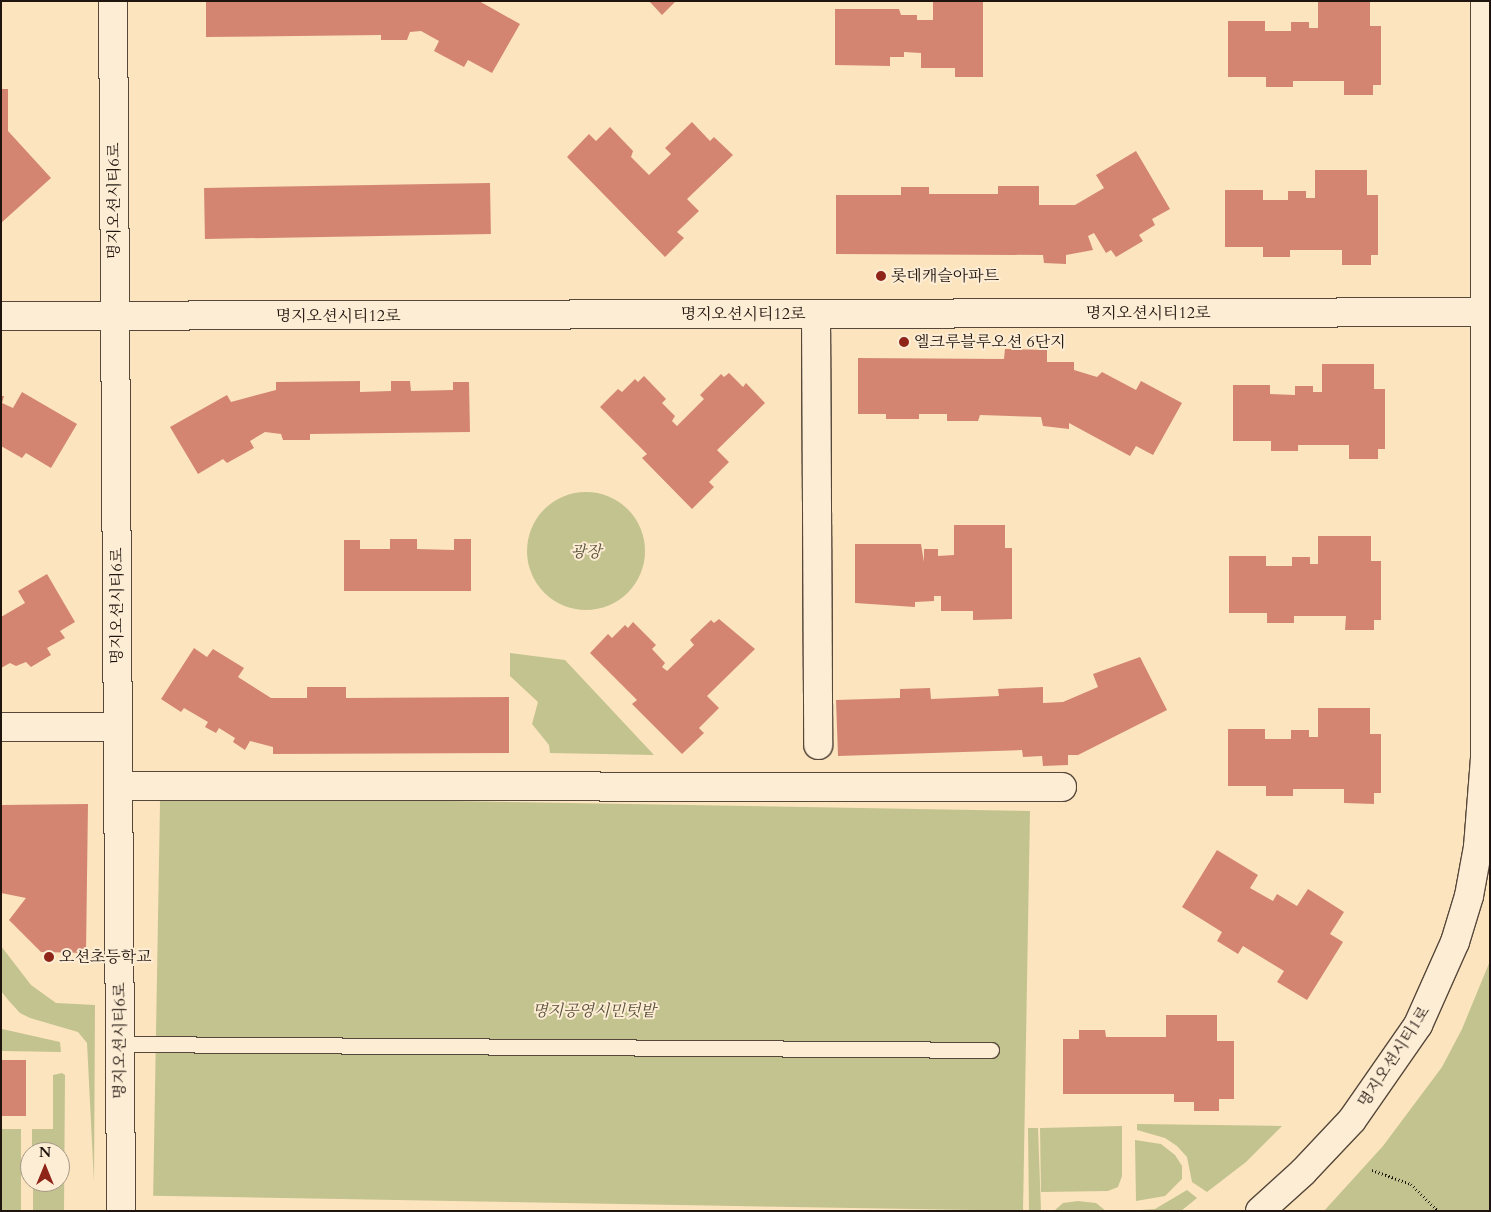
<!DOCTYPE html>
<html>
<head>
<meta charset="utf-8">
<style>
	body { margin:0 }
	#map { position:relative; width:1491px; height:1212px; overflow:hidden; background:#fce4bf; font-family:Cardo,"Noto Serif KR",serif }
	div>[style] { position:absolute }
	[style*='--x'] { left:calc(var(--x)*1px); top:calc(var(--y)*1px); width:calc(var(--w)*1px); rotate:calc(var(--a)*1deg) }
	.green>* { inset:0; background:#c3c38f; transform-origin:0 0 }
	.round { border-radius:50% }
	.building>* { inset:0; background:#d38571; transform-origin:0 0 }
	.path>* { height:3px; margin-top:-1.5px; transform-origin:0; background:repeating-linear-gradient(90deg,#1f140e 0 1px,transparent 0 3.5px) }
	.roads { filter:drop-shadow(1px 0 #56483a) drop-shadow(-1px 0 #56483a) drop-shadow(0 1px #56483a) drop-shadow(0 -1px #56483a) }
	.service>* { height:15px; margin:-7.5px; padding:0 7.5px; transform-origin:7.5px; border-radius:7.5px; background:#fdedd5 }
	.minor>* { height:28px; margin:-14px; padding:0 14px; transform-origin:14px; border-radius:14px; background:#fdedd5 }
	.secondary>* { height:28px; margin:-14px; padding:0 14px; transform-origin:14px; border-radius:14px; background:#fdedd5 }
	.dots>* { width:14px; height:14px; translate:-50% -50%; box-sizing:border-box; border:2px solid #fdedd5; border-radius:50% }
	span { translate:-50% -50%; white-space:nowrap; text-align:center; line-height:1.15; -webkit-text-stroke:4px #fdedd5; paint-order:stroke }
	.street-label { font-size:16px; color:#1f140e }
	.poi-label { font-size:16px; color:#1f140e }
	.left { translate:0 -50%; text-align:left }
	.park-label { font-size:16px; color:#58513b; font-style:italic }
	.frame { position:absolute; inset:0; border:2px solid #1f140e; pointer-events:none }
	.north { position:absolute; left:20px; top:1142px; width:50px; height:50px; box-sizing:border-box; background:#fdedd5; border:1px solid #a49685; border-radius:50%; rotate:0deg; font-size:14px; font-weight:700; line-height:20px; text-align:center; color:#1f140e }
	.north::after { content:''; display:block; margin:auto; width:18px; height:22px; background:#8f2418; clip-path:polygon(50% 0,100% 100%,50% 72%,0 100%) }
</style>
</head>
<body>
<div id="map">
	<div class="green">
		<div class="round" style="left:527px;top:492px;width:118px;height:118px"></div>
		<div style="clip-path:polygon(510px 653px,565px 660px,654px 755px,550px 753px,549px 745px,532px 724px,538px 702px,510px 676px)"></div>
		<div style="left:1030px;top:811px;width:400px;height:870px;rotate:91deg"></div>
		<div style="clip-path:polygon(1px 946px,31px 985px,56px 1003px,95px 1005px,94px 1182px,87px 1043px,78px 1032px,30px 1018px,20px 1013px,9px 1001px,1px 991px)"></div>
		<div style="clip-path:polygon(1490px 961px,1490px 1211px,1324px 1211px,1383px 1146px,1442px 1067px,1462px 1029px)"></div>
		<div style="clip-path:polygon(2px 1029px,60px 1042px,61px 1052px,2px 1051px)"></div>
		<div style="clip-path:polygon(62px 1073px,65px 1075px,64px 1211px,33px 1211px,33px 1182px,60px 1182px,60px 1152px,32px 1152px,32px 1129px,53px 1129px,53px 1075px)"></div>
		<div style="clip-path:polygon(1137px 1124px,1282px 1126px,1246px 1162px,1207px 1192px,1192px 1182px,1187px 1157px,1177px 1146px,1165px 1138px,1137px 1130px)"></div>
		<div style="clip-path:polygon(1122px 1126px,1122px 1176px,1118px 1187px,1108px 1191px,1041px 1192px,1040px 1128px)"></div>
		<div style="clip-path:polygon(1028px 1128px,1038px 1128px,1041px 1211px,1029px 1211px)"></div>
		<div style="left:1px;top:1129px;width:20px;height:82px"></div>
		<div style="clip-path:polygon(1135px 1140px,1161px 1144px,1175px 1155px,1182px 1166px,1182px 1179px,1165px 1196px,1136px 1201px)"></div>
		<div style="clip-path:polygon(1187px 1190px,1197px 1198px,1181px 1211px,1127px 1211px,1155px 1209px)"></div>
		<div style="clip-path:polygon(1078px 1201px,1096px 1203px,1106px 1211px,1054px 1211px,1063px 1203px)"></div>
	</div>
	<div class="building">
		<div style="clip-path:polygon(206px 1px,479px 1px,520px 24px,492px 73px,468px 60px,464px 67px,434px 51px,439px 41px,421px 31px,410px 32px,407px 40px,381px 40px,381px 35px,206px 37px)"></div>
		<div style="clip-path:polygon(649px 1px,676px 1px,662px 15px)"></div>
		<div style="clip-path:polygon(933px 1px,983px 1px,983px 77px,955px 77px,955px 68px,921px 68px,921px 53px,904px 52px,904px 57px,890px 57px,890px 66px,835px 65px,835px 9px,899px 9px,901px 15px,917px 15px,917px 20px,933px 20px)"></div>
		<div style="clip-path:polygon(1318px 1px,1370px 1px,1370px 26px,1381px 26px,1381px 85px,1373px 85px,1373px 95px,1344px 95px,1344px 81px,1293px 81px,1293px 87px,1266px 87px,1266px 77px,1228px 77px,1228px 21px,1265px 21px,1265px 31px,1291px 31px,1291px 22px,1309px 22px,1309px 28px,1318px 28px)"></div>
		<div style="clip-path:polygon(1px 89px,8px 89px,8px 131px,51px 178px,1px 223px)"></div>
		<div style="clip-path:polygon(692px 122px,710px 141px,714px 137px,733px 155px,687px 199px,699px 211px,677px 232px,684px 238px,665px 257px,567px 157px,589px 134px,596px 141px,610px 127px,633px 151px,631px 157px,649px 175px,671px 154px,665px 148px)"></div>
		<div style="clip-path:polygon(1136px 151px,1170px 209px,1152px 219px,1155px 225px,1139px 235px,1143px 241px,1116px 257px,1111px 250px,1106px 253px,1094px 233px,1088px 236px,1093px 250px,1066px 255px,1066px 264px,1044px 263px,1043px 255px,836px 254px,836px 195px,901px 195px,901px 187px,929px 187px,929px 194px,998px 194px,998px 186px,1039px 186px,1039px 205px,1075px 205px,1104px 188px,1096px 175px)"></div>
		<div style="clip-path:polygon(1315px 170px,1367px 170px,1367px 195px,1378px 195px,1378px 255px,1371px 255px,1371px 265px,1342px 265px,1342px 250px,1290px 250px,1290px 257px,1263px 257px,1263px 247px,1225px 247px,1225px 190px,1263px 190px,1263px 200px,1288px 200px,1288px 191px,1306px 191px,1306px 198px,1315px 198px)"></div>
		<div style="left:490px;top:183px;width:51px;height:286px;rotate:89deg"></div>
		<div style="clip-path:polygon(1005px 349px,1047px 350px,1047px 362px,1074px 362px,1074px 370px,1097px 377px,1102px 372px,1136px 390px,1141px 381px,1182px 403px,1153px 455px,1136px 446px,1130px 456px,1069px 423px,1069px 429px,1043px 426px,1041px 417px,980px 415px,978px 421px,947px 421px,947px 414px,919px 414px,919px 419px,886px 419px,886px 414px,858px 414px,858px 358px,1004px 359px)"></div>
		<div style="clip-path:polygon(1322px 364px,1374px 364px,1374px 389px,1385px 389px,1385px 449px,1378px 449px,1378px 459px,1349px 459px,1349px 445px,1298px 445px,1298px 451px,1271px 451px,1271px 441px,1233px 441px,1233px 385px,1270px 385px,1270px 394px,1295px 395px,1295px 386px,1313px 386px,1313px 392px,1322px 392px)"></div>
		<div style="clip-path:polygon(729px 373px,743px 387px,746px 383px,765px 403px,717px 450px,729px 462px,709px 482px,714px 487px,692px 509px,642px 458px,647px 454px,600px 407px,618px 389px,622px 392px,635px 379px,638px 382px,644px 376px,666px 399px,662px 403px,675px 416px,672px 421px,677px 426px,704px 399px,700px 395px,721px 374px,724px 377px)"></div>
		<div style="clip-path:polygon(360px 381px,360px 392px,391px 391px,391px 381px,410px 381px,411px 391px,453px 390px,453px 382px,469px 382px,470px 432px,310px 434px,310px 440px,283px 440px,281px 434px,265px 432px,250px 441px,254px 448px,227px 463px,223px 459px,198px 474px,170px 427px,227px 395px,231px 402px,276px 390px,276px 382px)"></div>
		<div style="clip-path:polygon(22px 392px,77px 424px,51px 468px,26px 453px,22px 458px,1px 446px,1px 396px,4px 396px,2px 403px,13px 408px)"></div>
		<div style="clip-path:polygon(954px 525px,1005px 525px,1005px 548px,1012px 548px,1012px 619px,973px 620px,973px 611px,941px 611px,941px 596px,934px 596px,934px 601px,915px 602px,915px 607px,855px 603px,855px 544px,921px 544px,924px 562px,924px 549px,938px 549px,938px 556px,954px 555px)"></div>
		<div style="clip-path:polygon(1318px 536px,1371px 536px,1371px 561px,1381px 561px,1381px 620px,1374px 620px,1374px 630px,1345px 630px,1346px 616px,1294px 616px,1294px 623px,1267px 623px,1267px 613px,1229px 613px,1229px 556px,1266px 556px,1266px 566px,1292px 566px,1292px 557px,1310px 557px,1310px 564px,1318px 564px)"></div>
		<div style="clip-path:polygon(390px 539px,417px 539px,417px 549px,454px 550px,454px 539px,471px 539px,471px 591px,344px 591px,344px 540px,360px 540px,360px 549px,390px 549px)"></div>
		<div style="clip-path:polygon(47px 574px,75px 622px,60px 631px,65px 638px,47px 648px,51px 655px,31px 667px,26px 662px,16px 666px,10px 663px,1px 668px,1px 617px,25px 603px,18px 591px)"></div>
		<div style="clip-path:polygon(719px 619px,755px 649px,707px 696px,719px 708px,699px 728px,704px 733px,682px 754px,632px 704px,637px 700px,590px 653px,608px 634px,612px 638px,625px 625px,628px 628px,633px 622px,656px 645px,652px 649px,665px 663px,662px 667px,667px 671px,694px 645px,690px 640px,711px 620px,714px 623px)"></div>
		<div style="clip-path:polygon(194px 648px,207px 657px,213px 649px,244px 668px,238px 677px,271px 698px,307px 698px,307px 687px,346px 687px,346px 698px,509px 697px,509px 753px,273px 754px,273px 747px,250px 741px,245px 750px,233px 742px,235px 738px,219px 728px,216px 733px,205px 727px,208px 722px,184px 708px,181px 712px,161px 699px)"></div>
		<div style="clip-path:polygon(1140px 657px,1167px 710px,1078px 755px,1068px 755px,1068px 765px,1043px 766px,1042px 756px,1023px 757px,1022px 750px,838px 756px,836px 700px,900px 698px,900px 689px,930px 688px,931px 699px,999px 696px,998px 689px,1043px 687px,1043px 703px,1063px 702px,1098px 687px,1093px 674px)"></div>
		<div style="clip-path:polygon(1318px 708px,1370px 708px,1370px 734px,1381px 734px,1381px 793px,1374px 793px,1374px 804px,1344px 803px,1344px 789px,1293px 789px,1293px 796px,1266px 796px,1266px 786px,1228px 786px,1228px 729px,1265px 729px,1265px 739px,1291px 739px,1291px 730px,1309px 730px,1309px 737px,1318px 737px)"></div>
		<div style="clip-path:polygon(88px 804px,86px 953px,41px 952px,9px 920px,26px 898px,1px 893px,1px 805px)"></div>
		<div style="clip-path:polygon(1217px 850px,1258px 875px,1250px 888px,1273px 901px,1277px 894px,1297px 906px,1308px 889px,1344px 912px,1330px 934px,1343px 942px,1307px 1000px,1277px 982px,1284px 971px,1243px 946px,1238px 954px,1217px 941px,1222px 932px,1182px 907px)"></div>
		<div style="clip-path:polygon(1166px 1015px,1217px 1015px,1217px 1041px,1234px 1041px,1234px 1099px,1219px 1099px,1219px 1111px,1194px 1111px,1194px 1102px,1174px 1102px,1174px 1094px,1063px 1094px,1063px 1039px,1079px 1039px,1079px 1030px,1105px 1030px,1106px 1037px,1166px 1037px)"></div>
		<div style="left:1px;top:1060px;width:25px;height:56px"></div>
	</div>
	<div class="path">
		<div style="--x:1372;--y:1170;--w:41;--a:19.7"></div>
		<div style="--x:1411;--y:1184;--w:38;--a:45"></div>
	</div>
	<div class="roads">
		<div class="service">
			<div style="--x:120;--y:1044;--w:871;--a:0.39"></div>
		</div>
		<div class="minor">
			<div style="--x:113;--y:1;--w:1210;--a:89.62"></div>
			<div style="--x:816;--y:314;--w:431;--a:89.7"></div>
			<div style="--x:1;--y:316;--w:1484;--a:-0.15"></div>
			<div style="--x:1;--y:727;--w:116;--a:0"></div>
			<div style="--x:118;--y:786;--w:944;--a:0.06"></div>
		</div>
		<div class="secondary">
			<div style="--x:1260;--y:1211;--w:58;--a:-42.2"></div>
			<div style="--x:1303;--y:1172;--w:71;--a:-46.7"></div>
			<div style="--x:1352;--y:1120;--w:116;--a:-55.2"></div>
			<div style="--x:1418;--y:1025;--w:91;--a:-66"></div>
			<div style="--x:1455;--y:942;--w:48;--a:-73.1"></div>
			<div style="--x:1469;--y:896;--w:50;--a:-79.6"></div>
			<div style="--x:1478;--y:847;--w:89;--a:-85.5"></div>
			<div style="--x:1485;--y:758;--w:757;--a:-90"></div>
		</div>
	</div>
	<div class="dots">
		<div style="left:881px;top:276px;background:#8f2418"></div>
		<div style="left:904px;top:342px;background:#8f2418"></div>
		<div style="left:49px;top:957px;background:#8f2418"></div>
	</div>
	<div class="street-label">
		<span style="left:114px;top:201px;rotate:-90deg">명지오션시티6로</span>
		<span style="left:1148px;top:313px">명지오션시티12로</span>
		<span style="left:743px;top:314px">명지오션시티12로</span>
		<span style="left:338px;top:316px">명지오션시티12로</span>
		<span style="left:117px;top:606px;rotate:-90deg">명지오션시티6로</span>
		<span style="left:120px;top:1041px;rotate:-90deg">명지오션시티6로</span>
		<span style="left:1394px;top:1057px;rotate:-57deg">명지오션시티1로</span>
	</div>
	<div class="poi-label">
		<span class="left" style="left:891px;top:276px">롯데캐슬아파트</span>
		<span class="left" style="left:914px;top:342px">엘크루블루오션 6단지</span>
		<span class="left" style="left:59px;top:957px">오션초등학교</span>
	</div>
	<div class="park-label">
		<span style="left:586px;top:552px">광장</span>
		<span style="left:594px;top:1011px">명지공영시민텃밭</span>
	</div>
	<div class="frame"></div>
	<div class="north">N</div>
</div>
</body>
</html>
